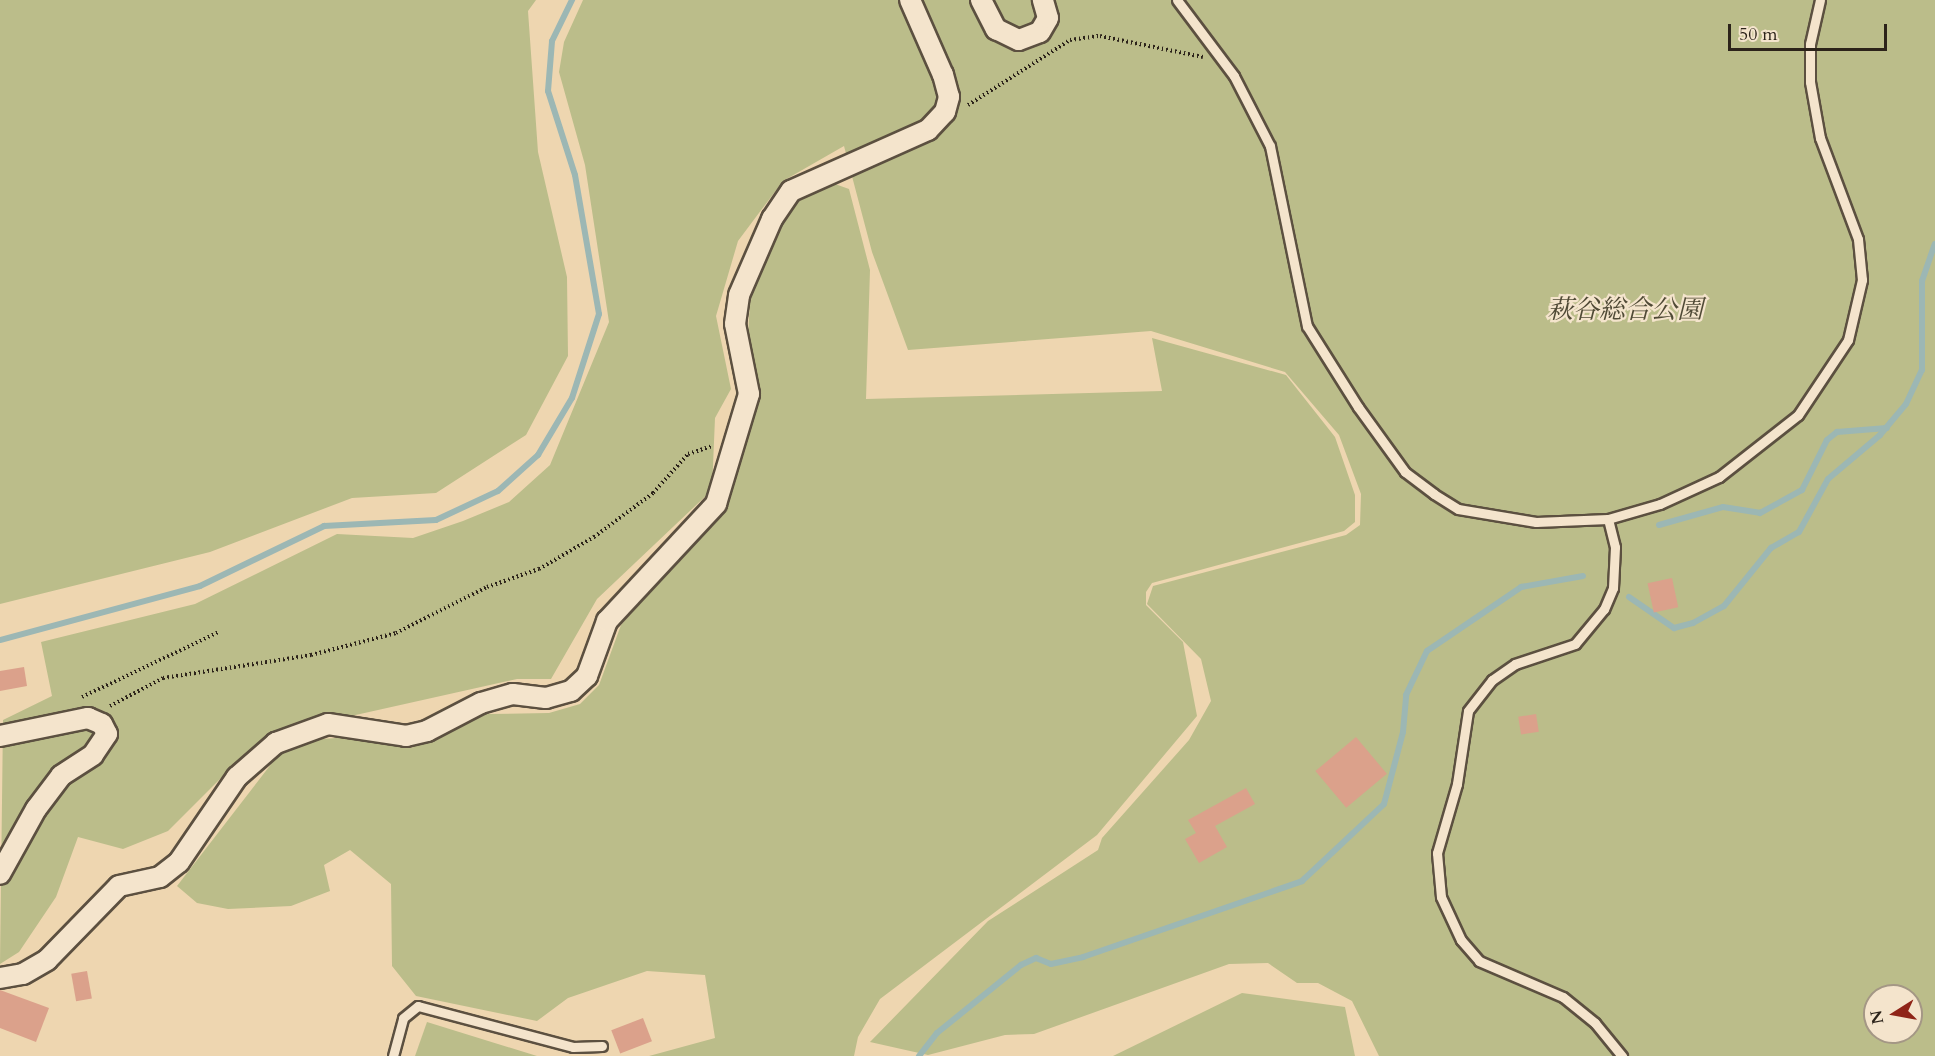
<!DOCTYPE html>
<html>
<head>
<meta charset="utf-8">
<style>
	body { margin:0 }
	#map { position:relative; width:1935px; height:1056px; overflow:hidden; background:#eed6b0; font-family:Cardo,"Noto Serif JP",serif }
	div>[style] { position:absolute }
	[style*='--x'] { left:calc(var(--x)*1px); top:calc(var(--y)*1px); width:calc(var(--w)*1px); rotate:calc(var(--a)*1deg) }
	.green>* { inset:0; background:#bbbd8a }
	.stream>* { height:6px; margin:-3px; padding:0 3px; transform-origin:3px; border-radius:3px; background:#9cb7b4 }
	.building>* { inset:0; background:#dba18b; transform-origin:0 0 }
	.path>* { height:4px; margin-top:-2px; transform-origin:0; background:repeating-linear-gradient(90deg,#2c231a 0 1.5px,transparent 0 4.5px) }
	.roads { filter:drop-shadow(2px 0 #5c5040) drop-shadow(-2px 0 #5c5040) drop-shadow(0 2px #5c5040) drop-shadow(0 -2px #5c5040) }
	.lane>* { height:9px; margin:-4.5px; padding:0 4.5px; transform-origin:4.5px; border-radius:4.5px; background:#f4e4cc }
	.street>* { height:20px; margin:-10px; padding:0 10px; transform-origin:10px; border-radius:10px; background:#f4e4cc }
	span { translate:-50% -50%; white-space:nowrap; text-align:center; line-height:1.15; -webkit-text-stroke:4.5px #f4e4cc; paint-order:stroke }
	.park-label { font-size:26px; color:#504a36; font-style:italic }
	.north { position:absolute; left:1863px; top:984px; width:60px; height:60px; box-sizing:border-box; background:#f4e4cc; border:2px solid #a49785; border-radius:50%; rotate:259deg; font-size:16px; font-weight:700; line-height:24px; text-align:center; color:#2c231a }
	.north::after { content:''; display:block; margin:auto; width:21px; height:27px; background:#8f2418; clip-path:polygon(50% 0,100% 100%,50% 72%,0 100%) }
	.scale { position:absolute; left:1728px; top:24px; width:159px; height:27px; box-sizing:border-box; border:3px solid #2c231a; border-top:0; padding-left:8px; font-size:18px; line-height:21px; white-space:nowrap; color:#2c231a; -webkit-text-stroke:4px #f4e4cc; paint-order:stroke }
</style>
</head>
<body>
<div id="map">
	<div class="green">
		<div style="clip-path:polygon(0 0,536px 0,528px 11px,538px 152px,567px 277px,568px 356px,526px 435px,436px 493px,352px 498px,210px 552px,0 604px)"></div>
		<div style="clip-path:polygon(evenodd,583px 0,1935px 0,1935px 1056px,1379px 1056px,1352px 1001px,1318px 983px,1297px 983px,1268px 963px,1229px 964px,1034px 1034px,1005px 1035px,928px 1055px,870px 1042px,988px 921px,1098px 850px,1102px 838px,1189px 740px,1211px 701px,1201px 659px,1147px 604px,1153px 586px,1346px 535px,1360px 525px,1361px 494px,1339px 435px,1285px 372px,1151px 331px,908px 350px,872px 252px,844px 146px,783px 181px,738px 241px,716px 316px,731px 389px,715px 418px,712px 490px,597px 599px,551px 679px,517px 679px,284px 731px,237px 762px,168px 831px,123px 849px,78px 837px,56px 897px,19px 952px,0 964px,3px 720px,52px 696px,41px 642px,195px 604px,337px 534px,413px 538px,463px 521px,509px 502px,550px 465px,609px 322px,585px 165px,559px 72px,564px 42px,583px 0,1875px 996px,1911px 996px,1911px 1032px,1875px 1032px,1875px 996px)"></div>
		<div style="clip-path:polygon(835px 184px,849px 189px,870px 270px,866px 399px,1162px 391px,1152px 338px,1286px 375px,1335px 437px,1355px 495px,1355px 522px,1344px 531px,1152px 583px,1146px 592px,1146px 605px,1183px 642px,1197px 716px,1097px 835px,880px 999px,858px 1037px,854px 1056px,649px 1056px,715px 1038px,705px 975px,647px 971px,568px 998px,537px 1021px,416px 996px,392px 966px,391px 884px,350px 850px,324px 865px,330px 891px,291px 906px,228px 909px,197px 903px,177px 886px,282px 750px,307px 740px,351px 737px,411px 748px,487px 714px,549px 713px,580px 704px,599px 685px,621px 625px,723px 508px,760px 396px,748px 337px,751px 281px,776px 226px,799px 198px)"></div>
		<div style="clip-path:polygon(1242px 993px,1345px 1007px,1355px 1056px,1113px 1056px)"></div>
		<div style="clip-path:polygon(427px 1022px,537px 1056px,415px 1056px)"></div>
	</div>
	<div class="stream">
		<div style="--x:1659;--y:525;--w:66;--a:-15.7"></div>
		<div style="--x:1723;--y:507;--w:37;--a:9"></div>
		<div style="--x:1760;--y:513;--w:48;--a:-28.7"></div>
		<div style="--x:1802;--y:490;--w:56;--a:-63.4"></div>
		<div style="--x:1827;--y:440;--w:13;--a:-39"></div>
		<div style="--x:1837;--y:432;--w:50;--a:-4.6"></div>
		<div style="--x:1629;--y:597;--w:55;--a:34.6"></div>
		<div style="--x:1674;--y:628;--w:20;--a:-15"></div>
		<div style="--x:1693;--y:623;--w:35;--a:-29"></div>
		<div style="--x:1724;--y:606;--w:75;--a:-51"></div>
		<div style="--x:1771;--y:548;--w:32;--a:-30"></div>
		<div style="--x:1799;--y:532;--w:60;--a:-61.3"></div>
		<div style="--x:1828;--y:479;--w:68;--a:-40.2"></div>
		<div style="--x:1880;--y:435;--w:40;--a:-50"></div>
		<div style="--x:1906;--y:404;--w:38;--a:-65"></div>
		<div style="--x:1922;--y:370;--w:89;--a:-90"></div>
		<div style="--x:1922;--y:281;--w:39;--a:-71"></div>
		<div style="--x:0;--y:640;--w:207;--a:-15.1"></div>
		<div style="--x:200;--y:586;--w:138;--a:-25.8"></div>
		<div style="--x:324;--y:526;--w:112;--a:-3.1"></div>
		<div style="--x:436;--y:520;--w:68;--a:-25.1"></div>
		<div style="--x:498;--y:491;--w:54;--a:-42"></div>
		<div style="--x:538;--y:455;--w:66;--a:-59.2"></div>
		<div style="--x:572;--y:398;--w:88;--a:-72.2"></div>
		<div style="--x:599;--y:314;--w:141;--a:-99.8"></div>
		<div style="--x:575;--y:175;--w:88;--a:-107.8"></div>
		<div style="--x:548;--y:91;--w:50;--a:-85.4"></div>
		<div style="--x:552;--y:41;--w:46;--a:-64"></div>
		<div style="--x:919;--y:1056;--w:29;--a:-52"></div>
		<div style="--x:937;--y:1033;--w:108;--a:-39"></div>
		<div style="--x:1021;--y:965;--w:17;--a:-25"></div>
		<div style="--x:1036;--y:958;--w:16;--a:22"></div>
		<div style="--x:1051;--y:964;--w:33;--a:-12"></div>
		<div style="--x:1083;--y:957;--w:232;--a:-19.1"></div>
		<div style="--x:1302;--y:881;--w:112;--a:-43.2"></div>
		<div style="--x:1384;--y:804;--w:74;--a:-75.2"></div>
		<div style="--x:1403;--y:732;--w:37;--a:-85"></div>
		<div style="--x:1406;--y:695;--w:49;--a:-64.5"></div>
		<div style="--x:1427;--y:651;--w:114;--a:-34.2"></div>
		<div style="--x:1521;--y:587;--w:63;--a:-10.1"></div>
	</div>
	<div class="building">
		<div style="left:1672px;top:578px;width:30px;height:25px;rotate:78deg"></div>
		<div style="clip-path:polygon(24px 667px,27px 686px,0 691px,0 671px)"></div>
		<div style="left:1536px;top:714px;width:18px;height:18px;rotate:81deg"></div>
		<div style="left:1356px;top:737px;width:48px;height:53px;rotate:50deg"></div>
		<div style="clip-path:polygon(1246px 788px,1255px 804px,1215px 826px,1227px 847px,1199px 863px,1185px 839px,1196px 833px,1188px 820px)"></div>
		<div style="left:87px;top:971px;width:28px;height:16px;rotate:80deg"></div>
		<div style="clip-path:polygon(0 990px,49px 1008px,36px 1042px,0 1028px)"></div>
		<div style="left:643px;top:1018px;width:25px;height:34px;rotate:69deg"></div>
	</div>
	<div class="path">
		<div style="--x:968;--y:105;--w:121;--a:-32.5"></div>
		<div style="--x:1070;--y:40;--w:30;--a:-8"></div>
		<div style="--x:1100;--y:36;--w:105;--a:11.5"></div>
		<div style="--x:82;--y:697;--w:152;--a:-25.4"></div>
		<div style="--x:110;--y:706;--w:60;--a:-27.8"></div>
		<div style="--x:163;--y:678;--w:150;--a:-8.8"></div>
		<div style="--x:311;--y:655;--w:88;--a:-14.5"></div>
		<div style="--x:396;--y:633;--w:102;--a:-26.8"></div>
		<div style="--x:487;--y:587;--w:55;--a:-19.1"></div>
		<div style="--x:539;--y:569;--w:64;--a:-30.2"></div>
		<div style="--x:594;--y:537;--w:74;--a:-36.7"></div>
		<div style="--x:653;--y:493;--w:52;--a:-48.1"></div>
		<div style="--x:688;--y:454;--w:26;--a:-18"></div>
	</div>
	<div class="roads">
		<div class="lane">
			<div style="--x:1177;--y:0;--w:95;--a:53.1"></div>
			<div style="--x:1234;--y:76;--w:79;--a:62.8"></div>
			<div style="--x:1270;--y:146;--w:184;--a:78.4"></div>
			<div style="--x:1307;--y:326;--w:96;--a:57.8"></div>
			<div style="--x:1358;--y:407;--w:80;--a:54.1"></div>
			<div style="--x:1405;--y:472;--w:36;--a:37"></div>
			<div style="--x:1434;--y:494;--w:28;--a:32"></div>
			<div style="--x:1458;--y:509;--w:79;--a:9.5"></div>
			<div style="--x:1536;--y:522;--w:72;--a:-2.4"></div>
			<div style="--x:1608;--y:519;--w:54;--a:-16.1"></div>
			<div style="--x:1660;--y:504;--w:65;--a:-24.6"></div>
			<div style="--x:1719;--y:477;--w:100;--a:-38.1"></div>
			<div style="--x:1798;--y:415;--w:90;--a:-56.3"></div>
			<div style="--x:1848;--y:340;--w:62;--a:-76.9"></div>
			<div style="--x:1862;--y:280;--w:41;--a:-95.6"></div>
			<div style="--x:1858;--y:239;--w:108;--a:-110.6"></div>
			<div style="--x:1820;--y:138;--w:57;--a:-100.1"></div>
			<div style="--x:1810;--y:82;--w:38;--a:-90"></div>
			<div style="--x:1810;--y:44;--w:45;--a:-77.2"></div>
			<div style="--x:1608;--y:519;--w:29;--a:76"></div>
			<div style="--x:1615;--y:547;--w:41;--a:92.8"></div>
			<div style="--x:1613;--y:588;--w:23;--a:113"></div>
			<div style="--x:1604;--y:609;--w:45;--a:129.6"></div>
			<div style="--x:1575;--y:644;--w:63;--a:161.6"></div>
			<div style="--x:1515;--y:664;--w:28;--a:145"></div>
			<div style="--x:1492;--y:680;--w:39;--a:128"></div>
			<div style="--x:1468;--y:711;--w:74;--a:98.6"></div>
			<div style="--x:1457;--y:784;--w:72;--a:106.2"></div>
			<div style="--x:1437;--y:853;--w:44;--a:84.8"></div>
			<div style="--x:1441;--y:897;--w:47;--a:65.1"></div>
			<div style="--x:1461;--y:940;--w:28;--a:49"></div>
			<div style="--x:1479;--y:961;--w:91;--a:23.2"></div>
			<div style="--x:1563;--y:997;--w:41;--a:39.1"></div>
			<div style="--x:1595;--y:1023;--w:43;--a:50.7"></div>
			<div style="--x:393;--y:1056;--w:39;--a:-75"></div>
			<div style="--x:403;--y:1018;--w:19;--a:-39"></div>
			<div style="--x:418;--y:1006;--w:160;--a:14.8"></div>
			<div style="--x:573;--y:1047;--w:29;--a:-2"></div>
		</div>
		<div class="street">
			<div style="--x:981;--y:0;--w:33;--a:63"></div>
			<div style="--x:996;--y:29;--w:25;--a:26"></div>
			<div style="--x:1019;--y:40;--w:22;--a:-21"></div>
			<div style="--x:1040;--y:32;--w:16;--a:-60"></div>
			<div style="--x:1048;--y:18;--w:19;--a:-106"></div>
			<div style="--x:0;--y:736;--w:90;--a:-11.6"></div>
			<div style="--x:88;--y:718;--w:15;--a:23"></div>
			<div style="--x:102;--y:724;--w:11;--a:63"></div>
			<div style="--x:107;--y:734;--w:25;--a:124"></div>
			<div style="--x:93;--y:755;--w:38;--a:147"></div>
			<div style="--x:61;--y:776;--w:41;--a:127.1"></div>
			<div style="--x:36;--y:809;--w:74;--a:119"></div>
			<div style="--x:0;--y:978;--w:23;--a:-10"></div>
			<div style="--x:23;--y:974;--w:28;--a:-30"></div>
			<div style="--x:47;--y:960;--w:103;--a:-45.8"></div>
			<div style="--x:119;--y:886;--w:42;--a:-12.4"></div>
			<div style="--x:160;--y:877;--w:24;--a:-38"></div>
			<div style="--x:179;--y:862;--w:103;--a:-55.7"></div>
			<div style="--x:237;--y:777;--w:52;--a:-41.1"></div>
			<div style="--x:276;--y:743;--w:55;--a:-20.1"></div>
			<div style="--x:328;--y:724;--w:79;--a:8.7"></div>
			<div style="--x:406;--y:736;--w:22;--a:-13"></div>
			<div style="--x:427;--y:731;--w:61;--a:-27.4"></div>
			<div style="--x:481;--y:703;--w:33;--a:-16"></div>
			<div style="--x:513;--y:694;--w:33;--a:7"></div>
			<div style="--x:546;--y:698;--w:26;--a:-16"></div>
			<div style="--x:571;--y:691;--w:22;--a:-43"></div>
			<div style="--x:587;--y:676;--w:59;--a:-70"></div>
			<div style="--x:607;--y:621;--w:160;--a:-47"></div>
			<div style="--x:716;--y:504;--w:115;--a:-73.3"></div>
			<div style="--x:749;--y:394;--w:71;--a:-101.3"></div>
			<div style="--x:735;--y:324;--w:29;--a:-82"></div>
			<div style="--x:739;--y:295;--w:83;--a:-66.5"></div>
			<div style="--x:772;--y:219;--w:34;--a:-56"></div>
			<div style="--x:791;--y:191;--w:150;--a:-24"></div>
			<div style="--x:928;--y:130;--w:25;--a:-47"></div>
			<div style="--x:945;--y:112;--w:16;--a:-75"></div>
			<div style="--x:949;--y:97;--w:23;--a:-105"></div>
			<div style="--x:943;--y:75;--w:82;--a:-113.7"></div>
		</div>
	</div>
	<div class="park-label">
		<span style="left:1625px;top:310px">萩谷総合公園</span>
	</div>
	<div class="north">N</div>
	<div class="scale">50 m</div>
</div>
</body>
</html>
